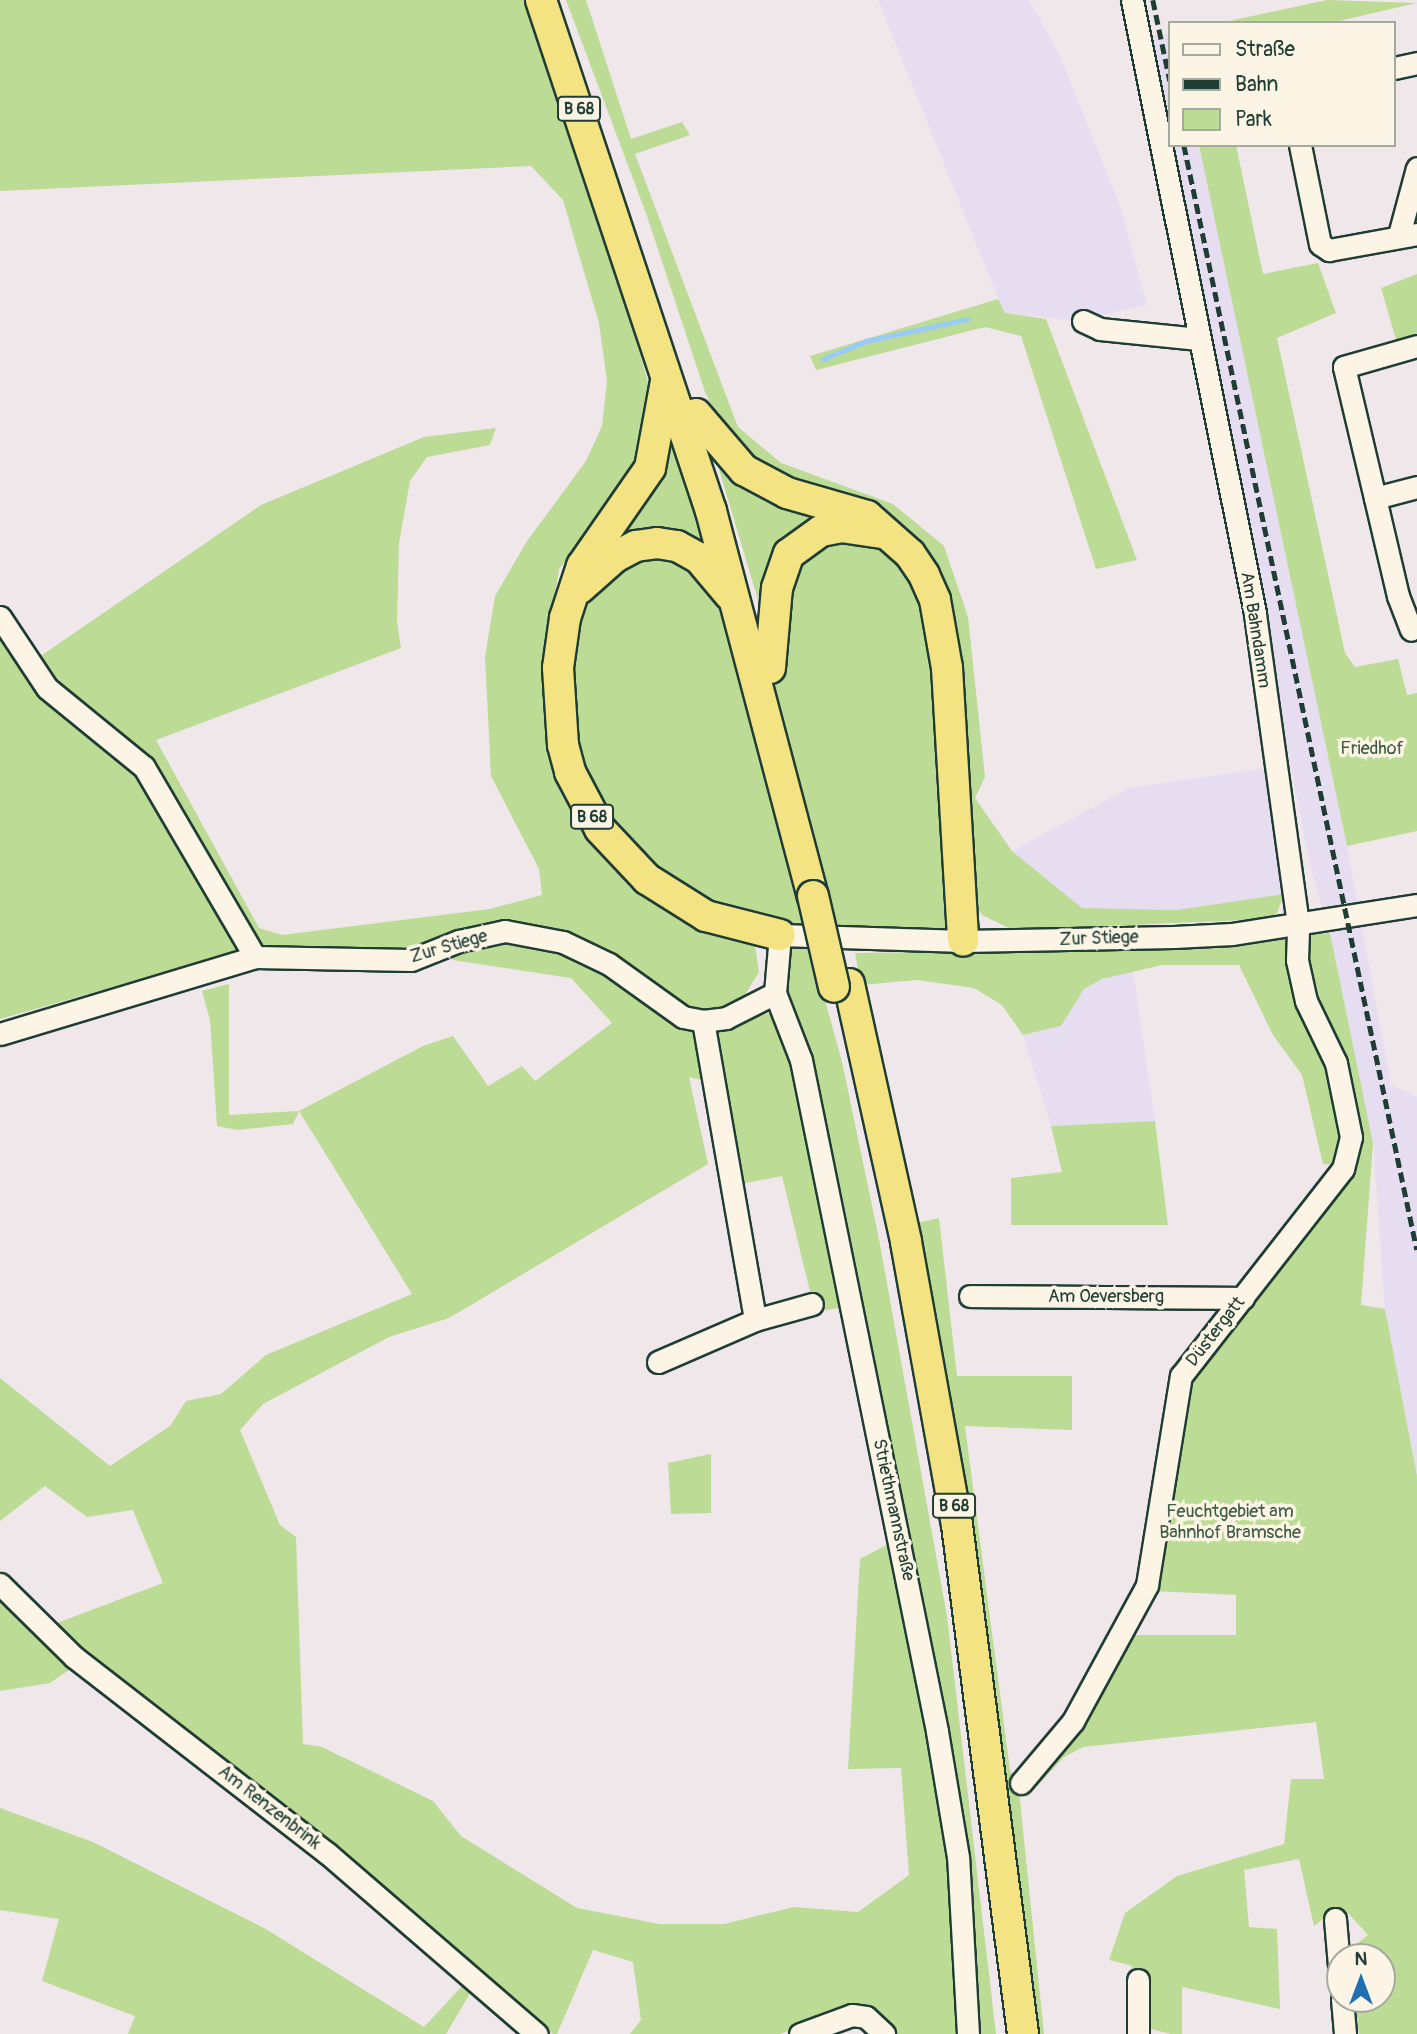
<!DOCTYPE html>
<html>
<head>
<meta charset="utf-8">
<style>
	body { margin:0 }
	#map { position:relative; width:1417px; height:2034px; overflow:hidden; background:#f0e7eb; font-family:Pangolin,sans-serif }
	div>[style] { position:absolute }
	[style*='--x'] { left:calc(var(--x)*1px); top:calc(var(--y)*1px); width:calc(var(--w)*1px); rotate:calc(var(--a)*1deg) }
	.built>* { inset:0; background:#e7ddf0 }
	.green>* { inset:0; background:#bcdb94 }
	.stream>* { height:4.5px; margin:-2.25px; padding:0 2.25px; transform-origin:2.25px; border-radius:2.25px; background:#98cbf5 }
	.roads { filter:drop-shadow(2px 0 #1f3d34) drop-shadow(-2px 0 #1f3d34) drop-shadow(0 2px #1f3d34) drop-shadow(0 -2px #1f3d34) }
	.minor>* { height:21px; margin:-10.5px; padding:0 10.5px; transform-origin:10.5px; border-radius:10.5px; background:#fcf5e5 }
	.highway>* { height:30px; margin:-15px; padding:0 15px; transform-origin:15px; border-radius:15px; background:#f4e382 }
	.rail>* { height:4.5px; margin-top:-2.25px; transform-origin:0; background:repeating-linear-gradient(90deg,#1f3d34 0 10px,transparent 0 15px) }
	.bridges { filter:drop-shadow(2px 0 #1f3d34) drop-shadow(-2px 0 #1f3d34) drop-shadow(0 2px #1f3d34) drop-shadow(0 -2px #1f3d34) }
	.highway-bridge>* { height:30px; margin:-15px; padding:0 15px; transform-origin:15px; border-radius:15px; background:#f4e382 }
	span { translate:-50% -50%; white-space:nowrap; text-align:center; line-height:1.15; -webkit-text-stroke:7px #fcf5e5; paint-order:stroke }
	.shield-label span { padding:2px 5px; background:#fcf5e5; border:2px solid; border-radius:5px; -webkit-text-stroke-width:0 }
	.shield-label { font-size:16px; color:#1f3d34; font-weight:700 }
	.street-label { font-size:18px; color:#1f3d34 }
	.park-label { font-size:18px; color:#3e5d47 }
	.legend { position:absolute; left:1168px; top:21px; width:228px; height:126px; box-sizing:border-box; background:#fcf5e5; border:2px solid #a4ab9e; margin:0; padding:9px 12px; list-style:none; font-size:21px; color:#1f3d34 }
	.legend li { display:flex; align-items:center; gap:14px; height:35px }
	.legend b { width:35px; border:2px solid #a4ab9e }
	.north { position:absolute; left:1326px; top:1943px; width:70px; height:70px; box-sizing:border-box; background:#fcf5e5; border:2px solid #a4ab9e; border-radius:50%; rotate:0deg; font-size:19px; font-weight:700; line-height:28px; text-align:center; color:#1f3d34 }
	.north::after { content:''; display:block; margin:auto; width:24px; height:32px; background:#1f6fb2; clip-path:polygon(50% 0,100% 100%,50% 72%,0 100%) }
</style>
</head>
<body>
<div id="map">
	<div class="built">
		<div style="clip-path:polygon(878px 0,1029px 0,1060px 56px,1120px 206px,1147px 305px,1076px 321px,1004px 313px)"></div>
		<div style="clip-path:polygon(1170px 33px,1170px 145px,1199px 145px,1347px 846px,1391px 1085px,1417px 1097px,1417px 1476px,1385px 1309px,1373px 1143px,1330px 933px,1311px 869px,1147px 38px)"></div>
		<div style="clip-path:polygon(1267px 768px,1284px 894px,1177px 910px,1082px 908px,1012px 851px,1129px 788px)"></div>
		<div style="clip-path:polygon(1133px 971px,1155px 1121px,1051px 1126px,1023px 1035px,1061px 1026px,1084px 989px,1102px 979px)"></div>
	</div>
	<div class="green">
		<div style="clip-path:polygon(0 0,529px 0,590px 176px,649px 386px,650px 422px,629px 485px,559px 569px,551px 619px,562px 785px,737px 937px,755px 946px,759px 972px,743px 998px,710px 1012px,717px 1027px,770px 1013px,798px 1078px,844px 1307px,815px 1312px,782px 1176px,736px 1185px,719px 1084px,689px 1077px,708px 1164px,449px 1318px,389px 1337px,263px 1404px,240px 1430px,280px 1525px,296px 1537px,303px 1744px,322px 1747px,433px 1801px,461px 1836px,577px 1908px,660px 1924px,724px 1924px,794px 1907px,858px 1912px,909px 1875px,901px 1768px,848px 1769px,860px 1559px,888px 1544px,911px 1641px,950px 1861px,960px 2034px,893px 2034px,842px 2012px,780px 2034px,630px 2034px,641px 2020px,633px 1962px,593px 1950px,557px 2034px,553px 2034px,81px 1649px,57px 1623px,163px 1583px,133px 1510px,87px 1517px,45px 1486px,0 1521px,0 1378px,110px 1466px,170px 1426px,186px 1401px,221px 1394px,266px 1355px,412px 1294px,299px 1111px,293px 1124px,238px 1130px,217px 1126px,210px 1020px,202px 991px,229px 984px,229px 1115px,299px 1111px,423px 1046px,453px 1036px,488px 1086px,522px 1066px,535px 1081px,612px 1023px,571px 978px,452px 960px,473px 932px,412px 949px,238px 944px,237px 952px,230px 954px,0 1019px,0 629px,26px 666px,261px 505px,424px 437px,496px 428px,490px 445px,427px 457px,410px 481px,399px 543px,397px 622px,401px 648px,156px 740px,259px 928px,282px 935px,490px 909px,542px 895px,539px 869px,491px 776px,485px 657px,495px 596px,527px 541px,586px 461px,602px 426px,607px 381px,599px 323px,563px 200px,531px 166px,0 191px)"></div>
		<div style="clip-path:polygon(566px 0,586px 0,631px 139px,682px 122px,690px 135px,635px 154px,738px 427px,781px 463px,893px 504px,944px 546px,968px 617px,985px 777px,975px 798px,1012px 851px,1082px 908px,1177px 910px,1284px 894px,1277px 913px,1270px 919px,1013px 930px,982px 915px,975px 904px,921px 553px,771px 477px,724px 433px,705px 392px,647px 216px)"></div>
		<div style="clip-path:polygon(1327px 0,1417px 3px,1330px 23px,1220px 23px)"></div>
		<div style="clip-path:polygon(1199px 145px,1236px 145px,1263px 274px,1318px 263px,1336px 313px,1277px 338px,1345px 653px,1355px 667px,1398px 659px,1407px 695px,1417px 693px,1417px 831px,1347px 846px)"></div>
		<div style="clip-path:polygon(1417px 274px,1417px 337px,1397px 343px,1381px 288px)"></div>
		<div style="clip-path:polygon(998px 299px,1005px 313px,1046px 319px,1137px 560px,1096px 569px,1021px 336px,985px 327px,816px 370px,810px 356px)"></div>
		<div style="clip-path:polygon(668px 414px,716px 568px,705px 556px,595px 555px)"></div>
		<div style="clip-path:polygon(712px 446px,827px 513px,767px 630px)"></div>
		<div style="clip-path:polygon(863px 529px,924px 575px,963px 941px,839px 939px,770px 668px,789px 554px)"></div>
		<div style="clip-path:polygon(657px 543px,737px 604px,823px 938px,742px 929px,600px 829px,558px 668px,593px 574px)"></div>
		<div style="clip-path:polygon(1330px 933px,1373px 1143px,1361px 1305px,1385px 1309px,1417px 1476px,1417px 2034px,1359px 2034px,1355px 1999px,1382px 1999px,1382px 1957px,1351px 1957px,1350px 1949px,1368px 1935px,1348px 1913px,1335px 1910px,1314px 1926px,1299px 1859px,1244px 1870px,1249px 1927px,1277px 1929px,1280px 2009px,1182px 1987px,1182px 2034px,1171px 2034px,1143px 2027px,1143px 1979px,1130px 1965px,1109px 1960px,1125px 1913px,1177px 1876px,1284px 1844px,1291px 1779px,1324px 1779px,1316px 1722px,1083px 1747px,1064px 1757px,1028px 1796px,1027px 1788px,1127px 1635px,1236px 1635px,1236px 1595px,1154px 1591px,1184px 1384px,1350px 1165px,1323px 1164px,1302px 1075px,1273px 1035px,1239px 965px,1162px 965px,1102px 979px,1084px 989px,1061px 1026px,1023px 1035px,1002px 1005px,974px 988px,917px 980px,861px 985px,855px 953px,1172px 949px)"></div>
		<div style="clip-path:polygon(785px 948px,811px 949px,842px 1062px,879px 1239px,947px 1616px,996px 2034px,978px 2034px,967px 1852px,926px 1619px,855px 1277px,785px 997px)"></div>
		<div style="clip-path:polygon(1155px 1121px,1168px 1225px,1011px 1225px,1011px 1178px,1062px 1172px,1051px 1126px)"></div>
		<div style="clip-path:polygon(939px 1218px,957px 1376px,1072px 1376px,1072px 1430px,965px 1426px,1010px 1770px,1018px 1781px,1044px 2034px,1031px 2034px,912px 1224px)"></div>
		<div style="clip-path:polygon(711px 1454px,711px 1513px,671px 1514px,668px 1463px)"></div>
		<div style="clip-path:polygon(0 1598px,25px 1623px,69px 1670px,50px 1683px,0 1691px)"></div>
		<div style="clip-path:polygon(0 1808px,93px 1842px,264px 1928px,424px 2027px,463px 1985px,471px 1992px,446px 2034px,128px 2034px,135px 2016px,42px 1981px,59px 1919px,0 1910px)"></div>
	</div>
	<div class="stream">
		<div style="--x:823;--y:359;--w:47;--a:-22.7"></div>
		<div style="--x:866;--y:341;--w:104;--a:-12.2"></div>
	</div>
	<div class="roads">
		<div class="minor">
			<div style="--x:1394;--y:68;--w:24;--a:-12"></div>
			<div style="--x:1300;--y:145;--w:101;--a:78.6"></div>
			<div style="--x:1320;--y:244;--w:11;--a:34"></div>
			<div style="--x:1329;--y:250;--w:89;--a:-10.3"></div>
			<div style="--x:1399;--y:235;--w:69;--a:-75"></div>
			<div style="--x:1083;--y:321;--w:19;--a:25"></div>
			<div style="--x:1100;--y:329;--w:99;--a:5.8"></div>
			<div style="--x:1417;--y:346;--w:76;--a:164"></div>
			<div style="--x:1344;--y:367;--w:135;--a:76.7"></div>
			<div style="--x:1375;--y:498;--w:43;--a:-14.7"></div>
			<div style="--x:1375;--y:498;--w:101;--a:76.8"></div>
			<div style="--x:1398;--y:596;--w:36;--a:69"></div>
			<div style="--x:0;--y:617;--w:85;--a:56.5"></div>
			<div style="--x:47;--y:688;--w:125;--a:39.2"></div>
			<div style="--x:144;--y:767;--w:220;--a:59.7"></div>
			<div style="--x:703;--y:1021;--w:303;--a:80.1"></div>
			<div style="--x:0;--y:1034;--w:266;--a:-16.8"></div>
			<div style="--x:255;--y:957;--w:156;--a:1.1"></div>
			<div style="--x:411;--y:960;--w:52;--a:-21.6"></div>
			<div style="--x:459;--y:941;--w:47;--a:-12.3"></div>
			<div style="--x:505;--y:931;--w:59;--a:10.7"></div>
			<div style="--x:563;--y:942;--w:51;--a:25.6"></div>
			<div style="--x:609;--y:964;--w:91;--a:35.6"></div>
			<div style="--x:683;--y:1017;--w:20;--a:11"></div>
			<div style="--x:703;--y:1021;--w:23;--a:-7"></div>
			<div style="--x:726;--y:1018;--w:55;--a:-27"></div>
			<div style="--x:970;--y:1296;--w:273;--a:0.4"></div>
			<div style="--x:658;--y:1362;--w:106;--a:-23.4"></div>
			<div style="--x:755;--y:1320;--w:59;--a:-15.7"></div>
			<div style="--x:0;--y:1584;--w:104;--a:44.6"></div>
			<div style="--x:74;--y:1657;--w:320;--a:37.8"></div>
			<div style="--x:327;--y:1853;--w:277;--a:40.8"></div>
			<div style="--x:1021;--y:1783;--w:81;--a:-50"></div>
			<div style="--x:1073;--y:1721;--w:155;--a:-61.4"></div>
			<div style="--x:1147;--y:1585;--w:212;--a:-80.8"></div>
			<div style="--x:1181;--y:1376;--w:263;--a:-52"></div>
			<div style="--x:1343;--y:1169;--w:33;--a:-76"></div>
			<div style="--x:1351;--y:1137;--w:76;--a:-101.5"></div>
			<div style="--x:1336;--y:1063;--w:69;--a:-115.8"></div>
			<div style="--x:1306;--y:1001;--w:42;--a:-102.4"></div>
			<div style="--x:1297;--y:960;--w:36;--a:-88"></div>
			<div style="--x:1298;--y:924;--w:314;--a:-97.9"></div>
			<div style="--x:1255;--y:613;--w:625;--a:-101.35"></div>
			<div style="--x:1335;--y:1919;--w:58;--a:85.1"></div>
			<div style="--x:1138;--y:1980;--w:54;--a:90"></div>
			<div style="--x:1342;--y:1999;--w:35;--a:85"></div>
			<div style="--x:800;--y:2034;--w:55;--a:-20.1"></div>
			<div style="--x:852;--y:2015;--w:14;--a:8"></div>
			<div style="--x:866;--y:2017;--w:25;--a:43"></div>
			<div style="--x:968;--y:2034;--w:177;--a:-93.2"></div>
			<div style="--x:958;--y:1857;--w:128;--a:-99.5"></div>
			<div style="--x:937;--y:1731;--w:685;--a:-101.46"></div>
			<div style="--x:801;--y:1060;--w:72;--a:-111.2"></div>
			<div style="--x:775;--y:993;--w:58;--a:-85.1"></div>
			<div style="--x:780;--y:935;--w:183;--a:1.9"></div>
			<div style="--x:963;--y:941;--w:211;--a:-1.1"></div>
			<div style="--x:1174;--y:937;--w:58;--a:-3"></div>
			<div style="--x:1232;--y:934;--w:187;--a:-8.9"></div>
		</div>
		<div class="highway">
			<div style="--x:541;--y:0;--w:539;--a:71.6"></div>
			<div style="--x:711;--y:511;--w:398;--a:75.2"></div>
			<div style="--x:666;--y:381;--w:88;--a:100.4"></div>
			<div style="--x:650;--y:468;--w:119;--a:124.8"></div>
			<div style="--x:582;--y:566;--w:55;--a:108.1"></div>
			<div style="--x:565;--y:618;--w:50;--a:98"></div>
			<div style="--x:558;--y:668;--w:77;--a:86.3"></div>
			<div style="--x:563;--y:745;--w:28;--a:75"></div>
			<div style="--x:570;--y:772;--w:64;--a:62.2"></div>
			<div style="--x:600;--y:829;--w:69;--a:46.8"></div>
			<div style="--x:647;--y:879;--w:70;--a:32.1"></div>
			<div style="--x:706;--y:916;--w:76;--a:14.4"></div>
			<div style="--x:696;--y:414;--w:74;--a:49.4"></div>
			<div style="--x:744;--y:470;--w:49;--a:28.1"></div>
			<div style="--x:787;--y:493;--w:83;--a:16"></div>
			<div style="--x:867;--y:516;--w:57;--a:41.5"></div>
			<div style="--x:910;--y:554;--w:25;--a:56"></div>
			<div style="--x:924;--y:575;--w:27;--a:66"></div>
			<div style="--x:935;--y:600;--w:69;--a:80"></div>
			<div style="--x:947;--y:668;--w:273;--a:86.6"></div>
			<div style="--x:580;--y:588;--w:47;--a:-41.5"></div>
			<div style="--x:615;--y:557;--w:24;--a:-28"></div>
			<div style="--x:636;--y:546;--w:21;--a:-8"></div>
			<div style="--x:657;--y:543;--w:20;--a:9"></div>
			<div style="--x:677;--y:546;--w:25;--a:29"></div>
			<div style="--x:699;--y:558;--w:48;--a:50"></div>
			<div style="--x:770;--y:668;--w:80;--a:-85"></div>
			<div style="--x:777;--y:588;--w:36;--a:-71"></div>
			<div style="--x:789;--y:554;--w:39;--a:-36"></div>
			<div style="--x:821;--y:531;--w:20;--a:-11"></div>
			<div style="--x:841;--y:527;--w:41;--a:8.3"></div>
			<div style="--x:849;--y:984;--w:264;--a:77.5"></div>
			<div style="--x:906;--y:1242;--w:288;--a:79.8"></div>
			<div style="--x:957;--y:1525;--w:513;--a:82.61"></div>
		</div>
	</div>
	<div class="rail">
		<div style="--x:1153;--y:0;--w:83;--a:78.1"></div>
		<div style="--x:1184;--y:145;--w:1129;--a:78.09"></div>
	</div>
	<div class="bridges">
		<div class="highway-bridge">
			<div style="--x:813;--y:896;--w:93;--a:77"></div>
		</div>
	</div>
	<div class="shield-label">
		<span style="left:579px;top:109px">B 68</span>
		<span style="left:592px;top:817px">B 68</span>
		<span style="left:954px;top:1506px">B 68</span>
	</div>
	<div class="street-label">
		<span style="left:1255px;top:630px;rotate:81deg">Am Bahndamm</span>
		<span style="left:1099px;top:939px;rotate:-2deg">Zur Stiege</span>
		<span style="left:449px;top:947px;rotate:-16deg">Zur Stiege</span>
		<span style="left:1106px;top:1297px">Am Oeversberg</span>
		<span style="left:1216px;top:1332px;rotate:-52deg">Düstergatt</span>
		<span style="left:893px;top:1510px;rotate:78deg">Striethmannstraße</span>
		<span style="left:269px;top:1808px;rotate:38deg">Am Renzenbrink</span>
	</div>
	<div class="park-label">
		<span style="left:1372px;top:749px">Friedhof</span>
		<span style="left:1230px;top:1523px">Feuchtgebiet am<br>Bahnhof Bramsche</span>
	</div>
	<ul class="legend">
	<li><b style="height:9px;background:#fcf5e5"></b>Straße</li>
	<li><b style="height:9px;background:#1f3d34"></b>Bahn</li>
	<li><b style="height:19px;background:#bcdb94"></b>Park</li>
	</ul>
	<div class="north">N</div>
</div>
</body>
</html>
